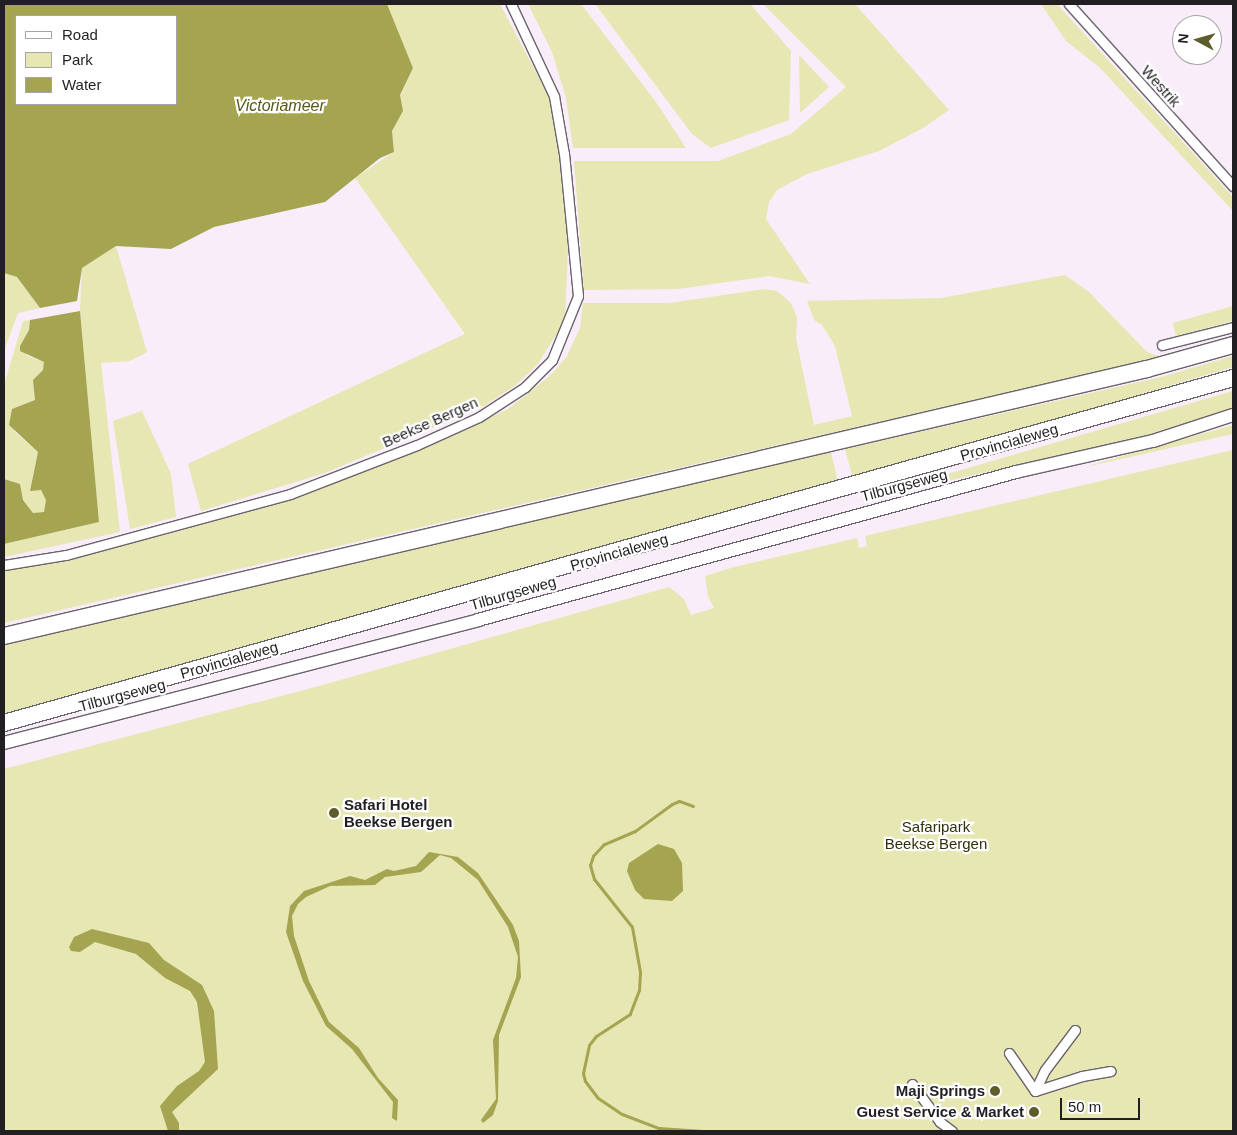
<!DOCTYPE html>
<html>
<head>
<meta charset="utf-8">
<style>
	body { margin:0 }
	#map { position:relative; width:1237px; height:1135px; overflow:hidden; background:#f8edf8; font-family:Arial,sans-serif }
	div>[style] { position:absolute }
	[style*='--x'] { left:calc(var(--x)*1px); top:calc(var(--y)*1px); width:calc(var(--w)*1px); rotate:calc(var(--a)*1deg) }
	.green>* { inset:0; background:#e6e7b3 }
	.water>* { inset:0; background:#a5a451 }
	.stream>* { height:3px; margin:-1.5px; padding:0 1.5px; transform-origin:1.5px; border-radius:1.5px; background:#a5a451 }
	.roads { filter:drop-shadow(1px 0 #6b636c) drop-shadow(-1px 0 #6b636c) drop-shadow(0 1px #6b636c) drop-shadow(0 -1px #6b636c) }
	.street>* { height:9px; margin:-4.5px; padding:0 4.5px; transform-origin:4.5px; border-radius:4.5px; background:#fff }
	.secondary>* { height:12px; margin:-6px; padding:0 6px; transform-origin:6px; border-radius:6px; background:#fff }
	.highway>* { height:16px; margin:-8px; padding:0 8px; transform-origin:8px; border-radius:8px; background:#fff }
	.dots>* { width:14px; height:14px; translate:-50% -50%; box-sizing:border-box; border:2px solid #fff; border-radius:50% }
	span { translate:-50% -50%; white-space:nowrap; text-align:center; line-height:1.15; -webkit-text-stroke:4.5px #fff; paint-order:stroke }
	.street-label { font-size:15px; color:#221f23 }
	.poi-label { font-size:15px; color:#221f23; font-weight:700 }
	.left { translate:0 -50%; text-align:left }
	.right { translate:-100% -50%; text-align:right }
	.park-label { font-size:15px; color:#31300b }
	.water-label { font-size:16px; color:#59581a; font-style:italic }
	.frame { position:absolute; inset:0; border:5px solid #221f23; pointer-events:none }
	.legend { position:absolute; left:15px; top:15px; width:162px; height:90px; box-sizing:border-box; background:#fff; border:1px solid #a7a5a7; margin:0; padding:6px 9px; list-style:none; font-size:15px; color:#221f23 }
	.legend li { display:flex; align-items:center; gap:10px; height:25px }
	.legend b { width:25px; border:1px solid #a7a5a7 }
	.north { position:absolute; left:1172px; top:15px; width:50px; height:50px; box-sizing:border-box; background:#fff; border:1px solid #a7a5a7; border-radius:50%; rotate:276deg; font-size:14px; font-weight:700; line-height:20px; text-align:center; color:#221f23 }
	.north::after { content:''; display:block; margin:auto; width:18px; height:22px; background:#5d5d2a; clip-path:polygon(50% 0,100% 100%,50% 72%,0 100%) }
	.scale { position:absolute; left:1060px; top:1098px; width:80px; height:22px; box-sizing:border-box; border:2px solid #221f23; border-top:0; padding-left:6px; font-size:15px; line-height:18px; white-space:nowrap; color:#221f23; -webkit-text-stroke:4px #fff; paint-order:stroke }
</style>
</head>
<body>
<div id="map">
	<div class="green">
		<div style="clip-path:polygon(387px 4px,500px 4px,549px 97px,560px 157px,568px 249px,565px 320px,538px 364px,516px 385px,484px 406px,325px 473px,201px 511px,188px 464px,465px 334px,355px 178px,394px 152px,392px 131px,403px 111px,400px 96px,413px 68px)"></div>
		<div style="clip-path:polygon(528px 4px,581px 4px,656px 102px,686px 148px,573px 148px,566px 98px,552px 52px)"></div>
		<div style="clip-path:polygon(595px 4px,750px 4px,791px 51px,789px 120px,711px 148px,692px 134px)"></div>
		<div style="clip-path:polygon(763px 4px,855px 4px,949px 110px,923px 128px,879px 151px,807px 174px,777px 190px,769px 202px,766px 219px,810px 284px,769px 276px,678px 289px,584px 290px,574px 161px,718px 161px,791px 134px,846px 87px)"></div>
		<div style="clip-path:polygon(1041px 4px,1057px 4px,1233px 197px,1233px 211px,1099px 67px,1066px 41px)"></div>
		<div style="clip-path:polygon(799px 55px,829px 87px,800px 113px)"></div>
		<div style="clip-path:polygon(116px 246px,147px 352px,130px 361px,101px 363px,120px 532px,4px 557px,4px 544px,99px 522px,80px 311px,82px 268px)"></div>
		<div style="clip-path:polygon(4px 273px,17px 277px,40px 308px,18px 313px,4px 351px)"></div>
		<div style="clip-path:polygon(1065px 275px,1089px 292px,1147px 352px,1161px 357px,4px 623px,4px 571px,168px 534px,279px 502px,424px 448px,508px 409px,551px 375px,567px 356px,580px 328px,583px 303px,670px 303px,764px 289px,777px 291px,791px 303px,797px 317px,796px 338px,814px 425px,852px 416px,835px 346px,822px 325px,814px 320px,807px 301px,941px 298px)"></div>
		<div style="clip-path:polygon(1233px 306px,1233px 321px,1176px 336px,1173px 323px)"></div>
		<div style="clip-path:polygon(30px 320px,29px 330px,20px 346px,28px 356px,44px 362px,43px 370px,33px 380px,35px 400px,12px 409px,15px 432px,38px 452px,30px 490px,41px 490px,46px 500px,44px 512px,33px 513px,23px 500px,20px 484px,4px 479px,4px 385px,23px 321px)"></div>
		<div style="clip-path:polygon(1233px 356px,1233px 367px,853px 479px,845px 449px,1161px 377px)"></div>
		<div style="clip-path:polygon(1233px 391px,1233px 411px,1140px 439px,858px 500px)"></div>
		<div style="clip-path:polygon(142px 411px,171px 474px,176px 517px,130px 529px,113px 421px)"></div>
		<div style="clip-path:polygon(1233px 425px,1233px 434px,1090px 466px,1091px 465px)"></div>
		<div style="clip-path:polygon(1233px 450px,1233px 1131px,4px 1131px,4px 769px,319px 686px,669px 587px,684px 599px,691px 615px,714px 608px,708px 596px,705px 576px,734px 567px,857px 538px,859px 548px,867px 546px,865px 536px)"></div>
		<div style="clip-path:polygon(831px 452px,838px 483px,4px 714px,4px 642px)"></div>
	</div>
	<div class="water">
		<div style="clip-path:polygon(evenodd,4px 4px,387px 4px,413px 68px,400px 95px,403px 111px,392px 131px,394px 152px,380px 158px,325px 202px,214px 227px,171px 249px,116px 246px,82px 268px,77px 301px,40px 308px,17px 277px,4px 273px,4px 4px,16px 16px,176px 16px,176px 104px,16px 104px,16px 16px)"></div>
		<div style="clip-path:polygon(80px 311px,99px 522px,4px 544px,4px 479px,20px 484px,23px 500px,33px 513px,44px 512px,46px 500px,41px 490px,30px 491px,38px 452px,9px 425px,12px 409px,35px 400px,33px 380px,43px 370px,44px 362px,20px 351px,20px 346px,29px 330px,30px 320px)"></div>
		<div style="clip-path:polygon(658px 844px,674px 849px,682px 863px,683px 891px,672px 901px,644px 899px,635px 890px,627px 871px,629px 863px)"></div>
		<div style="clip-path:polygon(429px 852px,458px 857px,478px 873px,513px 925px,519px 941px,521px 977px,499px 1035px,498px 1101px,493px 1115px,483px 1123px,481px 1120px,496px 1099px,493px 1040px,516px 978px,518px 957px,508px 927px,478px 880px,451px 858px,440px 855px,421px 872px,385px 877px,375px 885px,330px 886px,306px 897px,298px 904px,292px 916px,294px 936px,309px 981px,329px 1022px,359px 1048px,378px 1078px,398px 1100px,397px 1121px,392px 1118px,393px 1102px,352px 1049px,326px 1026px,303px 981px,286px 932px,290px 906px,304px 891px,350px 876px,365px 880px,387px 869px,394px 871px,416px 866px)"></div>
		<div style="clip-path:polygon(92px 929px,149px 943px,164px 960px,202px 985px,214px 1011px,218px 1069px,172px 1112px,179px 1123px,179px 1131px,168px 1131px,160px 1106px,177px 1086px,199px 1071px,205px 1062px,197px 1002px,190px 991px,165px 978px,136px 954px,95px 942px,80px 952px,71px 951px,69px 947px,74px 937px)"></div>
	</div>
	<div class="stream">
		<div style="--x:693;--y:806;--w:15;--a:-160"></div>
		<div style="--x:679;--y:801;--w:8;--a:157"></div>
		<div style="--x:672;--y:804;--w:46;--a:143.9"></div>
		<div style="--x:635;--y:831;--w:34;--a:157"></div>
		<div style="--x:604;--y:844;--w:16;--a:133"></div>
		<div style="--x:593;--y:856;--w:9;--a:108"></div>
		<div style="--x:590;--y:865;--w:15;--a:74"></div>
		<div style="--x:594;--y:879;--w:61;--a:51.6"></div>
		<div style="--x:632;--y:927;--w:46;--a:79.9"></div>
		<div style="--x:640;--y:972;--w:18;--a:93"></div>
		<div style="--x:639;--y:990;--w:26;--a:111"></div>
		<div style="--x:630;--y:1014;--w:40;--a:147.1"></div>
		<div style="--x:596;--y:1036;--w:11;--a:128"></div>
		<div style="--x:589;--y:1045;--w:29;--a:102"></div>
		<div style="--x:583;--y:1073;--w:8;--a:76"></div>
		<div style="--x:585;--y:1081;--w:21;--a:53"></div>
		<div style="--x:598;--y:1098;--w:29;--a:34"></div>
		<div style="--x:622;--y:1114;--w:40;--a:21"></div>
		<div style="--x:659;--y:1128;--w:44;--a:3.9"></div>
	</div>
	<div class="roads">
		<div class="street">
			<div style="--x:1069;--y:4;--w:245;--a:48"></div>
			<div style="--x:1162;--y:345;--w:73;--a:-14.2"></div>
			<div style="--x:4;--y:565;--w:63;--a:-9.2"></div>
			<div style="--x:66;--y:555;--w:232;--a:-15.2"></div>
			<div style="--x:290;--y:494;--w:136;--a:-21.1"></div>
			<div style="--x:417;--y:445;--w:68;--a:-24.3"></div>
			<div style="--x:479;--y:417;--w:55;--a:-33.1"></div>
			<div style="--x:525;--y:387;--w:38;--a:-45"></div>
			<div style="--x:552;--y:360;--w:69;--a:-67.9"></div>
			<div style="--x:578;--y:296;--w:143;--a:-95.6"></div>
			<div style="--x:564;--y:154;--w:59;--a:-99.8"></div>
			<div style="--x:554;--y:96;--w:102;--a:-115.1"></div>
			<div style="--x:1009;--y:1053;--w:46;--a:55.6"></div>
			<div style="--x:912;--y:1084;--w:47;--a:53.6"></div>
			<div style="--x:940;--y:1122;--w:15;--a:37"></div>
			<div style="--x:1035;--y:1091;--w:49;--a:-17.7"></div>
			<div style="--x:1082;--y:1076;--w:29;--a:-10"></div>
			<div style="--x:1035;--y:1091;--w:23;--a:-65"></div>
			<div style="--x:1045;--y:1070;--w:50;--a:-53.1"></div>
		</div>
		<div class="secondary">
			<div style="--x:4;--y:743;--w:490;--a:-14.5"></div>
			<div style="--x:478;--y:620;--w:558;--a:-15.38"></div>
			<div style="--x:1016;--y:472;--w:140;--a:-12.8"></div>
			<div style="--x:1153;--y:441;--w:84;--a:-18"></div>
		</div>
		<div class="highway">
			<div style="--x:4;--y:636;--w:1174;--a:-13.15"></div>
			<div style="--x:1147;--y:369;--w:89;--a:-15.6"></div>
			<div style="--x:4;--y:723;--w:1277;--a:-15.68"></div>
		</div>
	</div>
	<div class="dots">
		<div style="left:334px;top:813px;background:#5d5d2a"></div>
		<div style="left:995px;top:1091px;background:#5d5d2a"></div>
		<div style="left:1034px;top:1112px;background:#5d5d2a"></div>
	</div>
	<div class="street-label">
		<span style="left:1161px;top:86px;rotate:48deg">Westrik</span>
		<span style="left:430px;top:422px;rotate:-24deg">Beekse Bergen</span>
		<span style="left:1009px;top:442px;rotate:-16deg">Provincialeweg</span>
		<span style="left:904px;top:485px;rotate:-15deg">Tilburgseweg</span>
		<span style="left:619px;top:552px;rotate:-16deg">Provincialeweg</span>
		<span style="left:513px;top:593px;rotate:-16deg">Tilburgseweg</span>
		<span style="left:229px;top:660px;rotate:-16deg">Provincialeweg</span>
		<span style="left:122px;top:695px;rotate:-15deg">Tilburgseweg</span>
	</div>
	<div class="poi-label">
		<span class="left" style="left:344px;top:813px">Safari Hotel<br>Beekse Bergen</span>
		<span class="right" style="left:985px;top:1091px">Maji Springs</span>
		<span class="right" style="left:1024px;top:1112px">Guest Service &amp; Market</span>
	</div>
	<div class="park-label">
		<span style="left:936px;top:835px">Safaripark<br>Beekse Bergen</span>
	</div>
	<div class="water-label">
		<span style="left:280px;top:106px">Victoriameer</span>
	</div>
	<div class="frame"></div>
	<ul class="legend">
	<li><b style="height:6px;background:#fff"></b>Road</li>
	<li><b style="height:14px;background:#e6e7b3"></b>Park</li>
	<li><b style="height:14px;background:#a5a451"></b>Water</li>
	</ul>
	<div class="north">N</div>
	<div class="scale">50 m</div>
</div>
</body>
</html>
